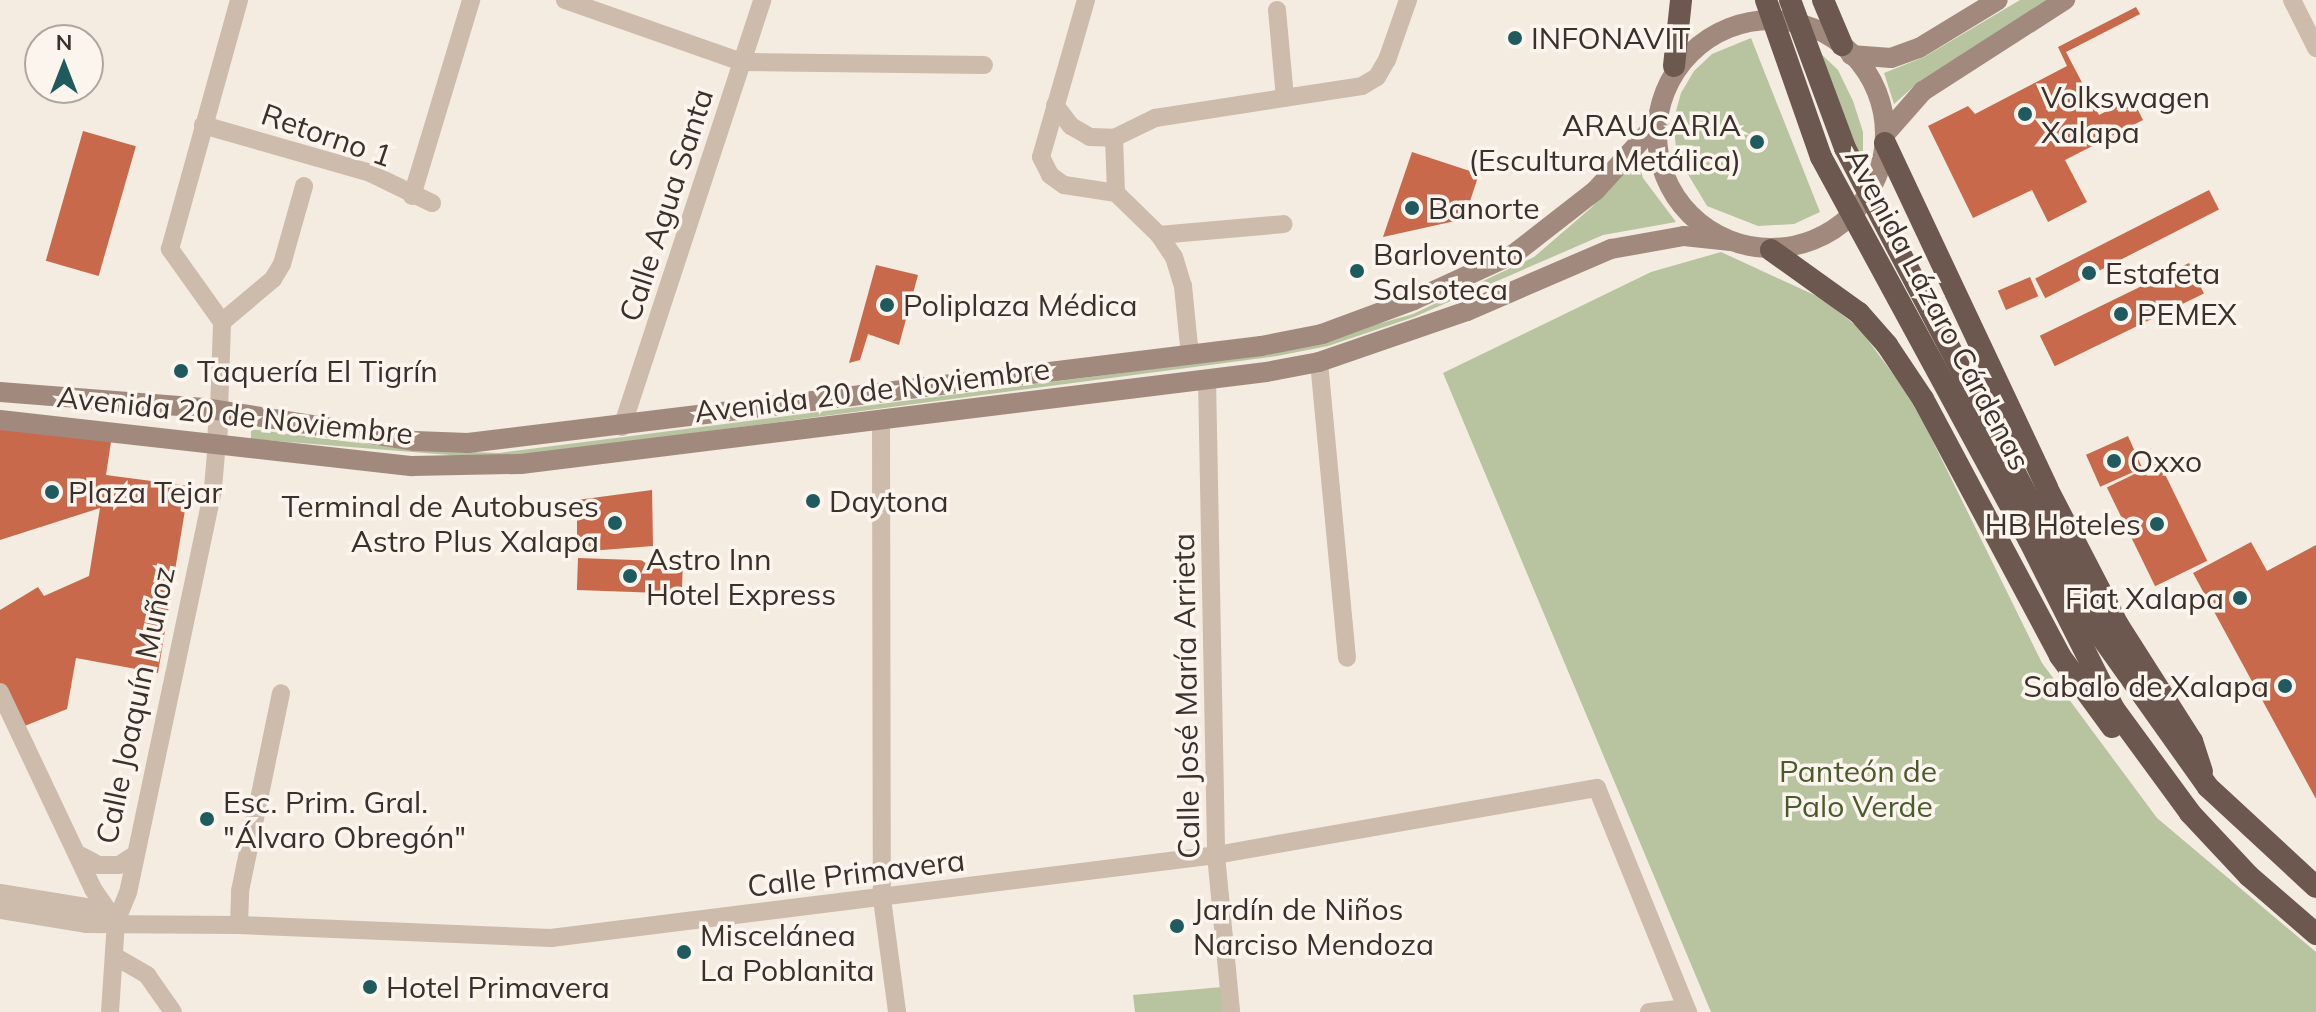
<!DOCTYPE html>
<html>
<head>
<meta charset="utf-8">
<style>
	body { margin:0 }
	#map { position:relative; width:2316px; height:1012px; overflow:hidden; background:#f4ebe1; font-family:Mulish,sans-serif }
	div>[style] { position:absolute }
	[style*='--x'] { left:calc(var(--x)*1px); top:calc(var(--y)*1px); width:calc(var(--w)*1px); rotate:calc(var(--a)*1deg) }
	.green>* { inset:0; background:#b8c4a0 }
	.building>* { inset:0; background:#c8694b; transform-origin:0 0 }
	.minor>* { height:18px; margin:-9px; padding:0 9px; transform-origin:9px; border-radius:9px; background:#cdbbac }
	.tertiary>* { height:20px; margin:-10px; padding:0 10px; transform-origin:10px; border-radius:10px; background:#cdbbac }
	.secondary>* { height:20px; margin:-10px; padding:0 10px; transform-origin:10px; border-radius:10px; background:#a18a7d }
	.secondary>.ring { margin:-10px; padding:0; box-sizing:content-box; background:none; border:20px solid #a18a7d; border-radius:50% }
	.trunk>* { height:22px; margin:-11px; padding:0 11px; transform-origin:11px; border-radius:11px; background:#6c584f }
	.dots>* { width:22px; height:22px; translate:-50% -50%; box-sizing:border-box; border:4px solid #fbf5ee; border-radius:50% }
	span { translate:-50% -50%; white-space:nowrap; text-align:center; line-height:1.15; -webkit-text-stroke:7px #fbf5ee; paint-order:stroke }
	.poi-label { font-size:30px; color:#3b302b }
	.left { translate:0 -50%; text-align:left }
	.right { translate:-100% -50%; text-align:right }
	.street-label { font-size:30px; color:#3b302b }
	.park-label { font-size:30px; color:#4a5a2e }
	.north { position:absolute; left:24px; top:24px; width:80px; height:80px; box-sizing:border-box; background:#fbf5ee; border:2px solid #aea6a0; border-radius:50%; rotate:0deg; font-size:22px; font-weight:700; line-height:32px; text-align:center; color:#3b302b }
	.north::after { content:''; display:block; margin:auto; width:28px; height:36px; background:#1f5a5e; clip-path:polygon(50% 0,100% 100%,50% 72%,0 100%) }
</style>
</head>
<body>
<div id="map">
	<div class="green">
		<div style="clip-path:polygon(2020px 0,2051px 0,1920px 81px,1894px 104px,1884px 73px,1924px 57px)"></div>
		<div style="clip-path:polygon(1751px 38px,1820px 212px,1794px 224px,1758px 226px,1707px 206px,1677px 156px,1673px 122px,1681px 93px,1694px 71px,1712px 54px)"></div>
		<div style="clip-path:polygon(1815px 48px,1838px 70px,1853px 101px,1863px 132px,1863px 169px)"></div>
		<div style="clip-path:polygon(1636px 155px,1643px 178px,1676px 222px,1603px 235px,1414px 317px,1328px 346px,1277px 356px,499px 459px,251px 439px,251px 429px,413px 450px,499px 453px,1276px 353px,1413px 314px,1534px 257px,1592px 207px)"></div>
		<div style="clip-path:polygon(1721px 252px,1821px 298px,1859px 328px,1913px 401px,2042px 663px,2157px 818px,2316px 952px,2316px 1012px,1711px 1012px,1443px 373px,1651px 272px)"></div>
		<div style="clip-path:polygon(1233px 986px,1236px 1012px,1135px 1012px,1133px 995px)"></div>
	</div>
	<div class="building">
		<div style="clip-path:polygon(2136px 7px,2140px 14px,2066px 52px,2099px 115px,2132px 98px,2143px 120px,2065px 160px,2087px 202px,2048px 222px,2032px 190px,1973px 218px,1928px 126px,1968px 106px,1975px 114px,2067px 66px,2058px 47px)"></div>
		<div style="left:83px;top:131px;width:55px;height:135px;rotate:16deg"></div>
		<div style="clip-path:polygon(1412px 152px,1479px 174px,1464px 219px,1383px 237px)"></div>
		<div style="left:2209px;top:190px;width:22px;height:195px;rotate:63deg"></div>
		<div style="left:2189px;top:263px;width:34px;height:166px;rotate:64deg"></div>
		<div style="clip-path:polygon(876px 265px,918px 275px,899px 345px,868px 334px,860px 360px,849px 363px)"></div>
		<div style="left:2030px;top:277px;width:21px;height:35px;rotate:67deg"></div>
		<div style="clip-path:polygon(0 425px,112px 435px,106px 475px,189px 486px,158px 673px,76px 658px,67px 709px,22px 727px,0 683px,0 610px,38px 587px,44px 596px,89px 576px,100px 508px,0 540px)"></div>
		<div style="left:2128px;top:436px;width:35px;height:46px;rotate:66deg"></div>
		<div style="left:2159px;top:462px;width:110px;height:58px;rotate:64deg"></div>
		<div style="clip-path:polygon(652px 490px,653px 546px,577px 552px,577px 500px)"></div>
		<div style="clip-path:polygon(2251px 542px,2267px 571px,2316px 545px,2316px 799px,2193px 573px)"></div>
		<div style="left:578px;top:558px;width:105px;height:32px;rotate:2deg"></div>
	</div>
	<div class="minor">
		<div style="--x:565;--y:0;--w:188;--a:19.3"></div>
		<div style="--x:742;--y:62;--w:242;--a:0.7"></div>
		<div style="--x:1086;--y:0;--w:163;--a:106"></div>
		<div style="--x:1041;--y:157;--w:20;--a:63"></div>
		<div style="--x:1050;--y:175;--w:17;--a:36"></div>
		<div style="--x:1064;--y:185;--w:53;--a:8.7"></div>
		<div style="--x:1116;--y:193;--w:60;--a:44.3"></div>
		<div style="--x:1159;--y:235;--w:27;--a:56"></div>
		<div style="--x:1174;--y:257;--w:30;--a:73"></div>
		<div style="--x:1183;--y:286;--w:70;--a:84.3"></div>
		<div style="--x:2292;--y:0;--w:54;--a:63.4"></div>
		<div style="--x:1277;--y:10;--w:88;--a:84.8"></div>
		<div style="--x:1055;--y:105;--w:26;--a:53"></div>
		<div style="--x:1071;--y:126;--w:22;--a:30"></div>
		<div style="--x:1090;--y:137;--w:24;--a:2"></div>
		<div style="--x:1114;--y:138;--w:46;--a:-26"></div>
		<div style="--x:1155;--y:118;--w:209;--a:-8.8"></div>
		<div style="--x:1362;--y:86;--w:17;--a:-31"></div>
		<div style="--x:1377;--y:77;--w:20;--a:-60"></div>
		<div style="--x:1387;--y:60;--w:64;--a:-70.7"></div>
		<div style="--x:203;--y:125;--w:174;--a:16"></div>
		<div style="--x:370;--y:173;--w:69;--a:25.8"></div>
		<div style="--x:1114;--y:138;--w:55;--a:87.9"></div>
		<div style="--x:412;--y:196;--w:205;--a:-73.2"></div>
		<div style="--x:1159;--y:235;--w:125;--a:-5"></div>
		<div style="--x:222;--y:322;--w:67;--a:-40.1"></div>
		<div style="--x:273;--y:279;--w:17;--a:-59"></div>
		<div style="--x:282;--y:264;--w:81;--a:-74.2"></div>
		<div style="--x:1319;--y:362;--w:297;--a:84.6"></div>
		<div style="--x:1207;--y:379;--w:476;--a:88.9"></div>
		<div style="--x:1216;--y:855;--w:158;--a:84.5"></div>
		<div style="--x:219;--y:410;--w:88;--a:-88"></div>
		<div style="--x:222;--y:322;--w:90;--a:-125.5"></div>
		<div style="--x:170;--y:249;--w:258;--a:-74.5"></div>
		<div style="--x:881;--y:420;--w:479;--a:89.9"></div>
		<div style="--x:882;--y:899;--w:114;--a:82.4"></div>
		<div style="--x:622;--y:427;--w:449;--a:-71.8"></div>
		<div style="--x:0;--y:692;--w:218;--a:64.7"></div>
		<div style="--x:93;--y:889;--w:40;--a:55.1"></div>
		<div style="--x:82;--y:856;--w:18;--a:29"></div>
		<div style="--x:98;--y:865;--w:21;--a:0"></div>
		<div style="--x:119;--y:865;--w:17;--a:-33"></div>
		<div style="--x:0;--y:893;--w:87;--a:9.2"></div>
		<div style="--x:86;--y:907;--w:31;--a:25"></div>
		<div style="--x:0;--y:910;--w:87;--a:9.2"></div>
		<div style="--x:86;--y:924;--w:153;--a:0.4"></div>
		<div style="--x:239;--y:925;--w:312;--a:2.4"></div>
		<div style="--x:551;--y:938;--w:670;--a:-7.11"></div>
		<div style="--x:1216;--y:855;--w:387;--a:-10"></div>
		<div style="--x:1597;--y:788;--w:242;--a:67.9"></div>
		<div style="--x:239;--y:925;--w:34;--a:-88"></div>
		<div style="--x:240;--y:891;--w:202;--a:-78.3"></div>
		<div style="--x:116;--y:957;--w:36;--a:30"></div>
		<div style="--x:147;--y:975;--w:45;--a:54.9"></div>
		<div style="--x:110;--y:1012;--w:90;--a:-86.2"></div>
		<div style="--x:116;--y:922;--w:31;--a:-68"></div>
		<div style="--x:128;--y:893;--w:414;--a:-78.1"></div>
		<div style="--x:213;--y:488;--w:47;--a:-85.1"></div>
		<div style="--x:1649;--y:1012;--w:37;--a:-6"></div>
	</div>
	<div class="tertiary">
		<div style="--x:217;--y:441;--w:31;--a:-86"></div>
	</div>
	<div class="secondary">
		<div class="ring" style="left:1657px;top:20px;width:208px;height:208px"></div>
		<div style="--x:1851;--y:55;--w:40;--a:4.3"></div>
		<div style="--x:1891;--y:58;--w:30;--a:-20"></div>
		<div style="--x:1919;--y:48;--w:92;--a:-31.3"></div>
		<div style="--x:1887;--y:132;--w:55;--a:-48.7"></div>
		<div style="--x:1923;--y:91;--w:169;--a:-32.7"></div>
		<div style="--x:0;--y:392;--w:205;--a:4.5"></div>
		<div style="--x:204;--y:408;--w:214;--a:8.9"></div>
		<div style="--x:415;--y:441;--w:53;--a:2.2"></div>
		<div style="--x:468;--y:443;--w:799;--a:-6.97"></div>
		<div style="--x:1261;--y:346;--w:62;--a:-11.1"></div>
		<div style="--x:1322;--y:334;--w:98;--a:-20.3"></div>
		<div style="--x:1414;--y:300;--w:110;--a:-24.7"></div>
		<div style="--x:1514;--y:254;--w:103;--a:-37.9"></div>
		<div style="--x:1595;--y:191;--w:95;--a:-47.6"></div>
		<div style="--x:0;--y:420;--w:415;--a:6.4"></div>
		<div style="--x:412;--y:466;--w:109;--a:-1.1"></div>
		<div style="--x:521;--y:464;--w:751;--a:-7.04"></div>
		<div style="--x:1266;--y:372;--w:54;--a:-10.7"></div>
		<div style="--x:1319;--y:362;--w:157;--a:-19"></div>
		<div style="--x:1467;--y:311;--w:157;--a:-23.3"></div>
		<div style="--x:1611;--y:249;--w:74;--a:-10.1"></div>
		<div style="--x:1684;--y:236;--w:47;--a:6.1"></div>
	</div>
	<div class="trunk">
		<div style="--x:1766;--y:0;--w:166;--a:70.7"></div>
		<div style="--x:1821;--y:157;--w:436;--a:61.5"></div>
		<div style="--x:2029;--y:540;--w:189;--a:63.3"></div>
		<div style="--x:2114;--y:709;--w:129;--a:53.8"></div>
		<div style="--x:2190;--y:813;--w:86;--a:46.9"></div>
		<div style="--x:2249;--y:876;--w:89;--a:40.9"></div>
		<div style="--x:1790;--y:0;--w:158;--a:69.6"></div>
		<div style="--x:1845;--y:148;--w:550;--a:62.36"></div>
		<div style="--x:2100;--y:635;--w:186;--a:54.6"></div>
		<div style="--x:2208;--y:787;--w:147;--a:42.8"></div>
		<div style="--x:1823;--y:0;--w:49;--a:67.1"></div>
		<div style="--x:1674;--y:66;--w:66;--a:-83.9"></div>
		<div style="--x:1885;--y:143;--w:381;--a:64.8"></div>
		<div style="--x:2047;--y:488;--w:154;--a:62.6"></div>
		<div style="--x:2118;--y:625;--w:138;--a:57.5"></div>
		<div style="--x:2192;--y:741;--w:32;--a:72"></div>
		<div style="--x:1771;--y:250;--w:108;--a:35.6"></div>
		<div style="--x:1859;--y:313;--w:43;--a:48.8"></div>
		<div style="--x:1887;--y:345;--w:65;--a:56.3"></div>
		<div style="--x:1923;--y:399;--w:291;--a:61.9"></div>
		<div style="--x:2060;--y:656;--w:88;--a:53.8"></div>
	</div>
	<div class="dots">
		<div style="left:1515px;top:38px;background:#1f5a5e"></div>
		<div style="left:2025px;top:114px;background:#1f5a5e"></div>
		<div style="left:1757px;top:142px;background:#1f5a5e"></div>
		<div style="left:1412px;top:208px;background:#1f5a5e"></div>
		<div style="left:1357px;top:271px;background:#1f5a5e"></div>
		<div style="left:2089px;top:273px;background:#1f5a5e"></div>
		<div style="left:887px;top:305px;background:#1f5a5e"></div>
		<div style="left:2121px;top:314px;background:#1f5a5e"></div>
		<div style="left:181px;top:371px;background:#1f5a5e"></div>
		<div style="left:2114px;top:461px;background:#1f5a5e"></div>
		<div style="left:52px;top:492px;background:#1f5a5e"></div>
		<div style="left:813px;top:501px;background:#1f5a5e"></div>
		<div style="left:615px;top:523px;background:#1f5a5e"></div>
		<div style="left:2157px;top:524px;background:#1f5a5e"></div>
		<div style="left:630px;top:576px;background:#1f5a5e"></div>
		<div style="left:2240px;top:598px;background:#1f5a5e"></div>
		<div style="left:2285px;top:686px;background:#1f5a5e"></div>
		<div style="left:207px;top:819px;background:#1f5a5e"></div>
		<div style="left:1177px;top:926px;background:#1f5a5e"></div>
		<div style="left:684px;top:952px;background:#1f5a5e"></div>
		<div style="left:370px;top:987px;background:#1f5a5e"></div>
	</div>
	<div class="poi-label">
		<span class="left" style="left:1531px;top:38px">INFONAVIT</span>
		<span class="left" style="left:2041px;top:114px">Volkswagen<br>Xalapa</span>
		<span class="right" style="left:1741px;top:142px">ARAUCARIA<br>(Escultura Metálica)</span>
		<span class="left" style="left:1428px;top:208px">Banorte</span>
		<span class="left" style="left:1373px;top:271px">Barlovento<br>Salsoteca</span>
		<span class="left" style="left:2105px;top:273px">Estafeta</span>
		<span class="left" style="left:903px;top:305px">Poliplaza Médica</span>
		<span class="left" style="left:2137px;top:314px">PEMEX</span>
		<span class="left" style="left:197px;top:371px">Taquería El Tigrín</span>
		<span class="left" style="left:2130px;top:461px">Oxxo</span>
		<span class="left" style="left:68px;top:492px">Plaza Tejar</span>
		<span class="left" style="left:829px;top:501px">Daytona</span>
		<span class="right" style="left:599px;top:523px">Terminal de Autobuses<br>Astro Plus Xalapa</span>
		<span class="right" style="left:2141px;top:524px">HB Hoteles</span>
		<span class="left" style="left:646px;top:576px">Astro Inn<br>Hotel Express</span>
		<span class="right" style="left:2224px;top:598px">Fiat Xalapa</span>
		<span class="right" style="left:2269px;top:686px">Sabalo de Xalapa</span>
		<span class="left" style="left:223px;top:819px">Esc. Prim. Gral.<br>"Álvaro Obregón"</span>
		<span class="left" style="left:1193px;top:926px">Jardín de Niños<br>Narciso Mendoza</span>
		<span class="left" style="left:700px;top:952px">Miscelánea<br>La Poblanita</span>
		<span class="left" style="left:386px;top:987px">Hotel Primavera</span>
	</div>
	<div class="street-label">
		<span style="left:327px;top:135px;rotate:19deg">Retorno 1</span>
		<span style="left:666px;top:205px;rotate:-72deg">Calle Agua Santa</span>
		<span style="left:1938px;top:309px;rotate:62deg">Avenida Lázaro Cárdenas</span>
		<span style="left:872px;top:390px;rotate:-7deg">Avenida 20 de Noviembre</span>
		<span style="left:235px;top:415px;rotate:6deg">Avenida 20 de Noviembre</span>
		<span style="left:1186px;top:696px;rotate:-91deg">Calle José María Arrieta</span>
		<span style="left:135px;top:705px;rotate:-78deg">Calle Joaquín Muñoz</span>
		<span style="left:856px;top:873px;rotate:-7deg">Calle Primavera</span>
	</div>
	<div class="park-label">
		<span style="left:1858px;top:788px">Panteón de<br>Palo Verde</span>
	</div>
	<div class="north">N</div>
</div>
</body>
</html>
